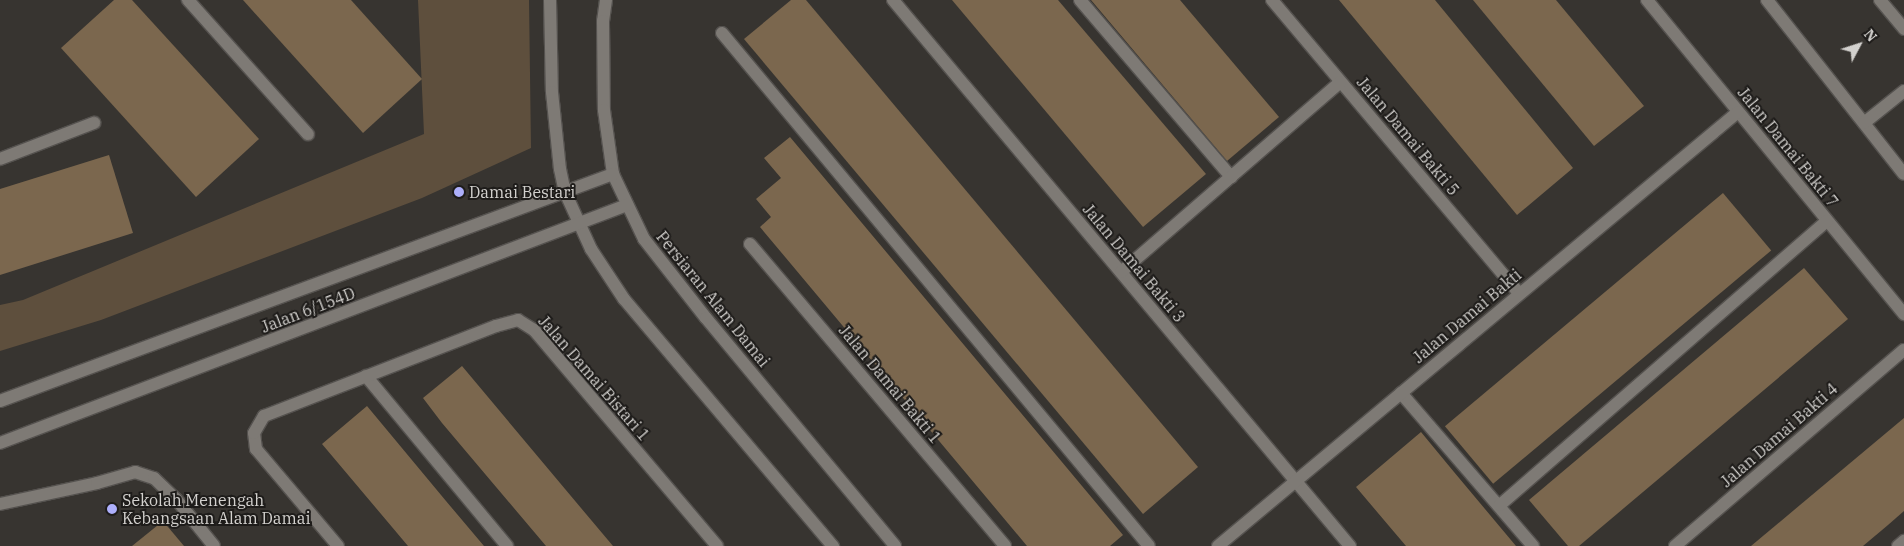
<!DOCTYPE html>
<html>
<head>
<meta charset="utf-8">
<style>
	body { margin:0 }
	#map { position:relative; width:1904px; height:546px; overflow:hidden; background:#373430; font-family:"IBM Plex Serif",serif }
	div>[style] { position:absolute }
	[style*='--x'] { left:calc(var(--x)*1px); top:calc(var(--y)*1px); width:calc(var(--w)*1px); rotate:calc(var(--a)*1deg) }
	.green>* { inset:0; background:#5e4f3d }
	.building>* { inset:0; background:#7b674e; transform-origin:0 0 }
	.roads { filter:drop-shadow(1px 0 #55524f) drop-shadow(-1px 0 #55524f) drop-shadow(0 1px #55524f) drop-shadow(0 -1px #55524f) }
	.minor>* { height:12px; margin:-6px; padding:0 6px; transform-origin:6px; border-radius:6px; background:#7e7a75 }
	.dots>* { width:14px; height:14px; translate:-50% -50%; box-sizing:border-box; border:2px solid #1e1c1a; border-radius:50% }
	span { translate:-50% -50%; white-space:nowrap; text-align:center; line-height:1.15; -webkit-text-stroke:4px #1e1c1a; paint-order:stroke }
	.street-label { font-size:16px; color:#d3d1ce }
	.poi-label { font-size:16px; color:#d3d1ce }
	.left { translate:0 -50%; text-align:left }
	.north { position:absolute; left:1834px; top:20px; width:50px; height:50px; -webkit-text-stroke:4px #1e1c1a; paint-order:stroke; rotate:50deg; font-size:14px; font-weight:700; line-height:20px; text-align:center; color:#d3d1ce }
	.north::after { content:''; display:block; margin:auto; width:18px; height:22px; background:#d3d1ce; clip-path:polygon(50% 0,100% 100%,50% 72%,0 100%) }
</style>
</head>
<body>
<div id="map">
	<div class="green">
		<div style="clip-path:polygon(418px 0,529px 0,531px 148px,422px 198px,101px 320px,0 351px,0 305px,23px 300px,424px 134px)"></div>
	</div>
	<div class="building">
		<div style="clip-path:polygon(114px 0,132px 0,259px 139px,196px 197px,61px 48px)"></div>
		<div style="clip-path:polygon(243px 0,351px 0,422px 79px,363px 133px)"></div>
		<div style="clip-path:polygon(791px 0,806px 0,1198px 467px,1143px 514px,744px 39px)"></div>
		<div style="clip-path:polygon(952px 0,1058px 0,1206px 174px,1143px 227px)"></div>
		<div style="clip-path:polygon(1091px 0,1180px 0,1279px 117px,1227px 161px)"></div>
		<div style="clip-path:polygon(1339px 0,1435px 0,1573px 168px,1517px 215px)"></div>
		<div style="clip-path:polygon(1473px 0,1556px 0,1644px 106px,1594px 146px)"></div>
		<div style="clip-path:polygon(790px 137px,1123px 535px,1110px 546px,1027px 546px,760px 227px,771px 217px,756px 199px,781px 178px,764px 158px)"></div>
		<div style="clip-path:polygon(109px 155px,133px 233px,0 275px,0 189px)"></div>
		<div style="left:1723px;top:193px;width:75px;height:363px;rotate:50deg"></div>
		<div style="clip-path:polygon(1804px 268px,1848px 319px,1579px 546px,1568px 546px,1529px 500px)"></div>
		<div style="clip-path:polygon(462px 366px,581px 508px,613px 546px,546px 546px,442px 423px,423px 398px)"></div>
		<div style="clip-path:polygon(367px 406px,446px 501px,484px 546px,408px 546px,322px 444px)"></div>
		<div style="clip-path:polygon(1904px 418px,1904px 511px,1888px 525px,1863px 546px,1751px 546px)"></div>
		<div style="clip-path:polygon(1421px 432px,1454px 472px,1516px 546px,1406px 546px,1389px 526px,1356px 487px)"></div>
		<div style="clip-path:polygon(163px 521px,184px 546px,132px 546px)"></div>
	</div>
	<div class="roads">
		<div class="minor">
			<div style="--x:188;--y:0;--w:180;--a:48.2"></div>
			<div style="--x:550;--y:0;--w:92;--a:88.8"></div>
			<div style="--x:552;--y:92;--w:77;--a:84.1"></div>
			<div style="--x:560;--y:169;--w:24;--a:78"></div>
			<div style="--x:565;--y:192;--w:63;--a:65.5"></div>
			<div style="--x:591;--y:249;--w:60;--a:56.6"></div>
			<div style="--x:624;--y:299;--w:324;--a:49.8"></div>
			<div style="--x:606;--y:0;--w:21;--a:98"></div>
			<div style="--x:603;--y:21;--w:89;--a:89.4"></div>
			<div style="--x:604;--y:110;--w:65;--a:82"></div>
			<div style="--x:613;--y:174;--w:72;--a:64.5"></div>
			<div style="--x:644;--y:239;--w:100;--a:51.9"></div>
			<div style="--x:706;--y:318;--w:296;--a:50.3"></div>
			<div style="--x:893;--y:0;--w:712;--a:50.07"></div>
			<div style="--x:1080;--y:0;--w:233;--a:49.5"></div>
			<div style="--x:1272;--y:0;--w:383;--a:49.9"></div>
			<div style="--x:1647;--y:0;--w:406;--a:50.7"></div>
			<div style="--x:1767;--y:0;--w:221;--a:51.8"></div>
			<div style="--x:1880;--y:0;--w:38;--a:50"></div>
			<div style="--x:722;--y:33;--w:667;--a:50.23"></div>
			<div style="--x:1864;--y:123;--w:51;--a:-38.7"></div>
			<div style="--x:0;--y:159;--w:101;--a:-21"></div>
			<div style="--x:750;--y:244;--w:395;--a:49.8"></div>
			<div style="--x:1121;--y:272;--w:290;--a:-40.9"></div>
			<div style="--x:366;--y:376;--w:221;--a:50.3"></div>
			<div style="--x:1401;--y:393;--w:202;--a:49.2"></div>
			<div style="--x:0;--y:401;--w:654;--a:-20.32"></div>
			<div style="--x:0;--y:443;--w:671;--a:-20.79"></div>
			<div style="--x:0;--y:504;--w:99;--a:-12.2"></div>
			<div style="--x:97;--y:483;--w:40;--a:-16"></div>
			<div style="--x:135;--y:472;--w:20;--a:18"></div>
			<div style="--x:154;--y:478;--w:30;--a:44"></div>
			<div style="--x:176;--y:499;--w:60;--a:51"></div>
			<div style="--x:1500;--y:505;--w:433;--a:-41"></div>
			<div style="--x:338;--y:546;--w:127;--a:-130.2"></div>
			<div style="--x:256;--y:449;--w:16;--a:-97"></div>
			<div style="--x:254;--y:433;--w:20;--a:-60"></div>
			<div style="--x:264;--y:416;--w:249;--a:-21.2"></div>
			<div style="--x:496;--y:326;--w:23;--a:-15"></div>
			<div style="--x:518;--y:320;--w:19;--a:32"></div>
			<div style="--x:534;--y:330;--w:283;--a:49.7"></div>
			<div style="--x:1218;--y:546;--w:677;--a:-39.85"></div>
			<div style="--x:1675;--y:546;--w:301;--a:-40.6"></div>
			<div style="--x:1898;--y:546;--w:8;--a:-40"></div>
		</div>
	</div>
	<div class="dots">
		<div style="left:459px;top:192px;background:#adaffb"></div>
		<div style="left:112px;top:509px;background:#adaffb"></div>
	</div>
	<div class="street-label">
		<span style="left:1408px;top:136px;rotate:50deg">Jalan Damai Bakti 5</span>
		<span style="left:1788px;top:147px;rotate:51deg">Jalan Damai Bakti 7</span>
		<span style="left:1134px;top:263px;rotate:50deg">Jalan Damai Bakti 3</span>
		<span style="left:713px;top:299px;rotate:51deg">Persiaran Alam Damai</span>
		<span style="left:308px;top:310px;rotate:-21deg">Jalan 6/154D</span>
		<span style="left:1467px;top:316px;rotate:-40deg">Jalan Damai Bakti</span>
		<span style="left:594px;top:378px;rotate:49deg">Jalan Damai Bistari 1</span>
		<span style="left:890px;top:384px;rotate:50deg">Jalan Damai Bakti 1</span>
		<span style="left:1779px;top:435px;rotate:-41deg">Jalan Damai Bakti 4</span>
	</div>
	<div class="poi-label">
		<span class="left" style="left:469px;top:192px">Damai Bestari</span>
		<span class="left" style="left:122px;top:509px">Sekolah Menengah<br>Kebangsaan Alam Damai</span>
	</div>
	<div class="north">N</div>
</div>
</body>
</html>
